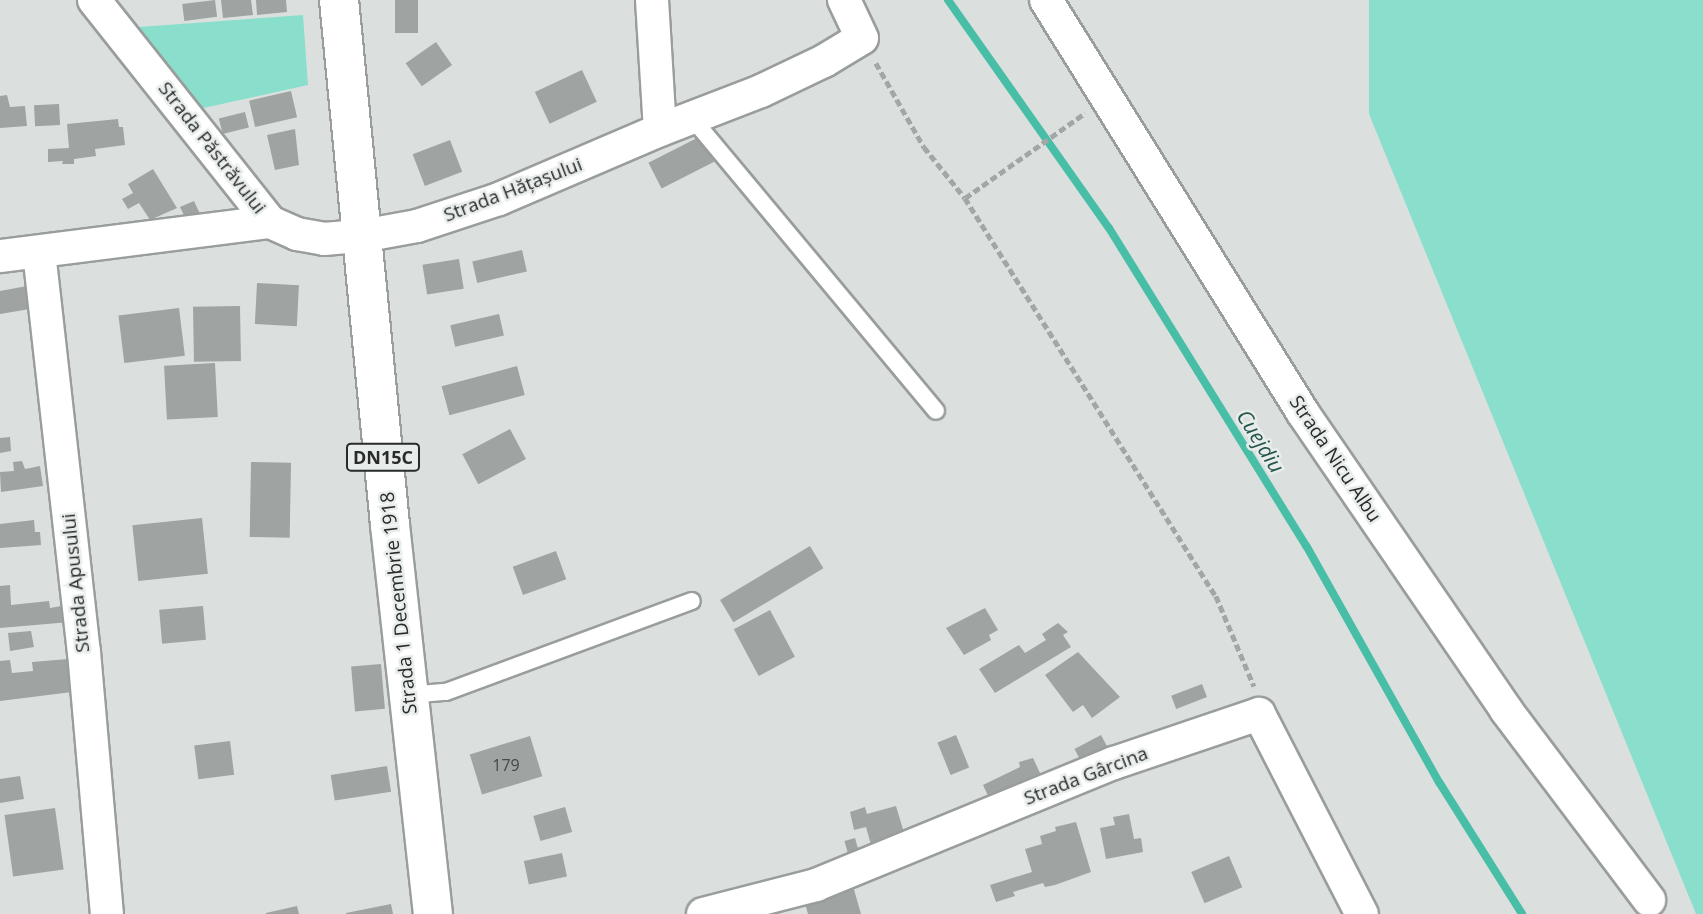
<!DOCTYPE html>
<html>
<head>
<meta charset="utf-8">
<style>
	body { margin:0 }
	#map { position:relative; width:1703px; height:914px; overflow:hidden; background:#dbe0df; font-family:"Open Sans",sans-serif }
	div>[style] { position:absolute }
	[style*='--x'] { left:calc(var(--x)*1px); top:calc(var(--y)*1px); width:calc(var(--w)*1px); rotate:calc(var(--a)*1deg) }
	.green>* { inset:0; background:#89dfcb }
	.stream>* { height:8px; margin:-4px; padding:0 4px; transform-origin:4px; border-radius:4px; background:#48bea7 }
	.building>* { inset:0; background:#9fa3a2; transform-origin:0 0 }
	.path>* { height:4.5px; margin-top:-2.25px; transform-origin:0; background:repeating-linear-gradient(90deg,#a2a6a5 0 7px,transparent 0 10.5px) }
	.roads { filter:drop-shadow(2px 0 #999d9c) drop-shadow(-2px 0 #999d9c) drop-shadow(0 2px #999d9c) drop-shadow(0 -2px #999d9c) }
	.lane>* { height:16px; margin:-8px; padding:0 8px; transform-origin:8px; border-radius:8px; background:#fff }
	.street>* { height:32px; margin:-16px; padding:0 16px; transform-origin:16px; border-radius:16px; background:#fff }
	.primary>* { height:38px; margin:-19px; padding:0 19px; transform-origin:19px; border-radius:19px; background:#fff }
	span { translate:-50% -50%; white-space:nowrap; text-align:center; line-height:1.15; -webkit-text-stroke:5px #e8edec; paint-order:stroke }
	.number-label { font-size:16px; color:#464848 }
	.number-label span { -webkit-text-stroke-width:0 }
	.shield-label span { padding:2px 5px; background:#e8edec; border:2px solid; border-radius:5px; -webkit-text-stroke-width:0 }
	.shield-label { font-size:18px; color:#292a2a; font-weight:700 }
	.street-label { font-size:19px; color:#292a2a }
	.water-label { font-size:21px; color:#24564b; font-style:italic }
</style>
</head>
<body>
<div id="map">
	<div class="green">
		<div style="clip-path:polygon(1369px 0,1703px 0,1703px 914px,1696px 914px,1369px 114px)"></div>
		<div style="clip-path:polygon(303px 15px,308px 85px,199px 109px,139px 27px)"></div>
	</div>
	<div class="stream">
		<div style="--x:948;--y:0;--w:279;--a:54.8"></div>
		<div style="--x:1109;--y:228;--w:375;--a:58.2"></div>
		<div style="--x:1307;--y:547;--w:270;--a:60.7"></div>
		<div style="--x:1439;--y:782;--w:156;--a:57.8"></div>
	</div>
	<div class="building">
		<div style="left:215px;top:0;width:17px;height:33px;rotate:83deg"></div>
		<div style="clip-path:polygon(221px 0,251px 0,253px 15px,223px 18px)"></div>
		<div style="clip-path:polygon(256px 0,286px 0,287px 12px,257px 15px)"></div>
		<div style="left:395px;top:0;width:23px;height:33px"></div>
		<div style="left:436px;top:42px;width:28px;height:37px;rotate:55deg"></div>
		<div style="left:582px;top:70px;width:35px;height:52px;rotate:65deg"></div>
		<div style="left:291px;top:91px;width:27px;height:43px;rotate:77deg"></div>
		<div style="clip-path:polygon(7px 95px,10px 107px,25px 106px,27px 126px,0 128px,0 96px)"></div>
		<div style="left:59px;top:104px;width:21px;height:25px;rotate:87deg"></div>
		<div style="left:245px;top:112px;width:16px;height:27px;rotate:76deg"></div>
		<div style="clip-path:polygon(118px 119px,119px 127px,123px 127px,125px 145px,95px 149px,96px 156px,74px 159px,74px 164px,62px 164px,63px 161px,48px 162px,48px 149px,69px 148px,67px 124px)"></div>
		<div style="clip-path:polygon(295px 129px,299px 165px,275px 170px,267px 135px)"></div>
		<div style="left:701px;top:136px;width:29px;height:59px;rotate:63deg"></div>
		<div style="left:450px;top:140px;width:34px;height:40px;rotate:69deg"></div>
		<div style="clip-path:polygon(153px 169px,177px 208px,150px 220px,139px 203px,128px 209px,122px 199px,133px 193px,128px 184px)"></div>
		<div style="clip-path:polygon(194px 201px,201px 216px,186px 219px,180px 207px)"></div>
		<div style="left:522px;top:250px;width:22px;height:51px;rotate:77deg"></div>
		<div style="left:459px;top:259px;width:30px;height:37px;rotate:81deg"></div>
		<div style="left:257px;top:283px;width:42px;height:41px;rotate:3deg"></div>
		<div style="clip-path:polygon(27px 286px,30px 309px,0 314px,0 291px)"></div>
		<div style="left:240px;top:306px;width:55px;height:47px;rotate:89deg"></div>
		<div style="left:179px;top:308px;width:48px;height:61px;rotate:83deg"></div>
		<div style="left:499px;top:314px;width:22px;height:50px;rotate:77deg"></div>
		<div style="left:215px;top:363px;width:54px;height:51px;rotate:87deg"></div>
		<div style="left:517px;top:366px;width:30px;height:78px;rotate:75deg"></div>
		<div style="left:510px;top:429px;width:34px;height:54px;rotate:62deg"></div>
		<div style="clip-path:polygon(10px 437px,11px 451px,0 453px,0 438px)"></div>
		<div style="clip-path:polygon(22px 461px,25px 469px,40px 466px,43px 486px,1px 492px,0 472px,14px 471px,13px 462px)"></div>
		<div style="left:251px;top:462px;width:40px;height:75px;rotate:1deg"></div>
		<div style="left:202px;top:518px;width:56px;height:70px;rotate:84deg"></div>
		<div style="clip-path:polygon(34px 520px,35px 532px,40px 532px,41px 545px,0 548px,0 524px)"></div>
		<div style="left:810px;top:546px;width:26px;height:105px;rotate:59deg"></div>
		<div style="left:556px;top:551px;width:30px;height:46px;rotate:70deg"></div>
		<div style="clip-path:polygon(10px 585px,11px 605px,49px 601px,50px 608px,67px 605px,70px 622px,0 628px,0 586px)"></div>
		<div style="left:203px;top:606px;width:34px;height:44px;rotate:85deg"></div>
		<div style="clip-path:polygon(985px 608px,998px 630px,989px 635px,991px 640px,964px 655px,946px 628px)"></div>
		<div style="left:770px;top:610px;width:53px;height:41px;rotate:62deg"></div>
		<div style="clip-path:polygon(1058px 623px,1068px 632px,1063px 635px,1071px 647px,995px 693px,979px 669px,1019px 645px,1025px 653px,1046px 640px,1042px 634px)"></div>
		<div style="clip-path:polygon(31px 631px,34px 647px,10px 651px,8px 633px)"></div>
		<div style="clip-path:polygon(1078px 652px,1120px 697px,1092px 718px,1083px 705px,1073px 712px,1045px 675px)"></div>
		<div style="clip-path:polygon(68px 659px,72px 692px,0 701px,0 661px,10px 660px,12px 673px,33px 671px,32px 662px)"></div>
		<div style="left:381px;top:664px;width:45px;height:30px;rotate:85deg"></div>
		<div style="left:1202px;top:684px;width:14px;height:33px;rotate:69deg"></div>
		<div style="left:956px;top:735px;width:35px;height:20px;rotate:68deg"></div>
		<div style="left:1101px;top:735px;width:21px;height:30px;rotate:62deg"></div>
		<div style="left:530px;top:736px;width:42px;height:63px;rotate:73deg"></div>
		<div style="left:230px;top:741px;width:34px;height:36px;rotate:83deg"></div>
		<div style="clip-path:polygon(1033px 758px,1046px 786px,990px 800px,983px 785px,1020px 767px,1019px 762px)"></div>
		<div style="left:387px;top:766px;width:26px;height:57px;rotate:81deg"></div>
		<div style="clip-path:polygon(20px 776px,24px 799px,0 803px,0 779px)"></div>
		<div style="clip-path:polygon(896px 806px,905px 836px,871px 845px,866px 827px,854px 830px,850px 812px,865px 807px,867px 814px)"></div>
		<div style="left:565px;top:807px;width:26px;height:33px;rotate:74deg"></div>
		<div style="left:55px;top:808px;width:62px;height:51px;rotate:82deg"></div>
		<div style="clip-path:polygon(1129px 814px,1134px 839px,1141px 838px,1143px 852px,1106px 859px,1100px 828px,1115px 825px,1113px 817px)"></div>
		<div style="clip-path:polygon(1076px 822px,1091px 872px,1055px 885px,1045px 887px,1043px 883px,1013px 892px,1015px 896px,996px 902px,990px 885px,1032px 872px,1025px 849px,1042px 844px,1040px 836px,1056px 831px,1055px 827px)"></div>
		<div style="left:855px;top:838px;width:22px;height:11px;rotate:74deg"></div>
		<div style="left:562px;top:853px;width:24px;height:39px;rotate:78deg"></div>
		<div style="left:1229px;top:856px;width:34px;height:41px;rotate:67deg"></div>
		<div style="clip-path:polygon(853px 886px,861px 914px,808px 914px,804px 900px)"></div>
		<div style="clip-path:polygon(391px 904px,393px 914px,346px 914px,346px 913px)"></div>
		<div style="clip-path:polygon(297px 906px,299px 914px,266px 914px,266px 913px)"></div>
	</div>
	<div class="path">
		<div style="--x:876;--y:63;--w:97;--a:60.3"></div>
		<div style="--x:924;--y:147;--w:65;--a:51.2"></div>
		<div style="--x:965;--y:198;--w:471;--a:57.8"></div>
		<div style="--x:1216;--y:596;--w:98;--a:67.1"></div>
		<div style="--x:965;--y:198;--w:147;--a:-35.3"></div>
	</div>
	<div class="roads">
		<div class="lane">
			<div style="--x:692;--y:118;--w:381;--a:50.2"></div>
			<div style="--x:408;--y:695;--w:38;--a:-5"></div>
			<div style="--x:446;--y:692;--w:262;--a:-20.3"></div>
		</div>
		<div class="street">
			<div style="--x:94;--y:0;--w:283;--a:51.6"></div>
			<div style="--x:270;--y:222;--w:30;--a:24"></div>
			<div style="--x:297;--y:234;--w:27;--a:10"></div>
			<div style="--x:324;--y:239;--w:38;--a:-5"></div>
			<div style="--x:362;--y:236;--w:56;--a:-10.3"></div>
			<div style="--x:417;--y:226;--w:86;--a:-18.2"></div>
			<div style="--x:499;--y:199;--w:175;--a:-23.2"></div>
			<div style="--x:660;--y:130;--w:108;--a:-21.1"></div>
			<div style="--x:761;--y:91;--w:70;--a:-25.5"></div>
			<div style="--x:824;--y:61;--w:44;--a:-31.2"></div>
			<div style="--x:862;--y:38;--w:42;--a:-115.3"></div>
			<div style="--x:652;--y:0;--w:130;--a:86.5"></div>
			<div style="--x:1046;--y:0;--w:486;--a:58.1"></div>
			<div style="--x:1303;--y:413;--w:360;--a:55.6"></div>
			<div style="--x:1506;--y:710;--w:238;--a:53"></div>
			<div style="--x:39;--y:252;--w:403;--a:83.6"></div>
			<div style="--x:84;--y:652;--w:263;--a:85"></div>
			<div style="--x:0;--y:256;--w:272;--a:-7.2"></div>
			<div style="--x:703;--y:914;--w:117;--a:-14.4"></div>
			<div style="--x:816;--y:885;--w:322;--a:-22.3"></div>
			<div style="--x:1114;--y:763;--w:153;--a:-18.7"></div>
			<div style="--x:1259;--y:714;--w:225;--a:62.8"></div>
		</div>
		<div class="primary">
			<div style="--x:339;--y:0;--w:527;--a:84.45"></div>
			<div style="--x:390;--y:525;--w:391;--a:83.7"></div>
		</div>
	</div>
	<div class="number-label">
		<span style="left:506px;top:765px">179</span>
	</div>
	<div class="shield-label">
		<span style="left:383px;top:457px">DN15C</span>
	</div>
	<div class="street-label">
		<span style="left:212px;top:148px;rotate:52deg">Strada Păstrăvului</span>
		<span style="left:513px;top:190px;rotate:-21deg">Strada Hățașului</span>
		<span style="left:1335px;top:459px;rotate:56deg">Strada Nicu Albu</span>
		<span style="left:76px;top:583px;rotate:-96deg">Strada Apusului</span>
		<span style="left:399px;top:603px;rotate:-96deg">Strada 1 Decembrie 1918</span>
		<span style="left:1086px;top:776px;rotate:-21deg">Strada Gârcina</span>
	</div>
	<div class="water-label">
		<span style="left:1261px;top:441px;rotate:58deg">Cuejdiu</span>
	</div>
</div>
</body>
</html>
